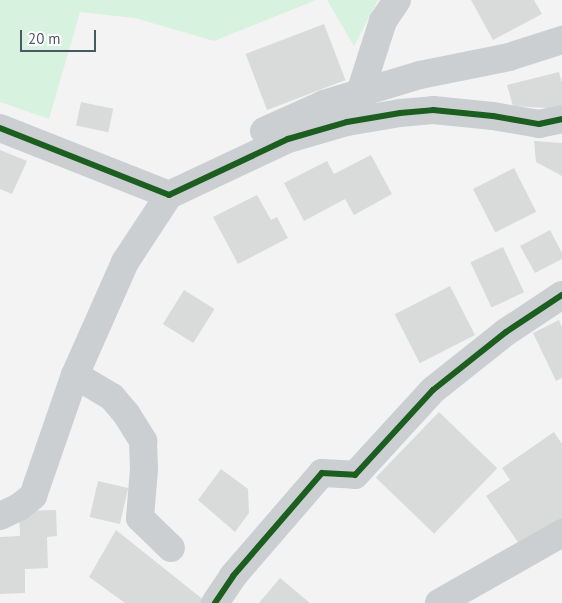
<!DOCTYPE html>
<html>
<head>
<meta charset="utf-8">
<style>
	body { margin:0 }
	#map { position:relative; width:562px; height:603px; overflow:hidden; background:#f3f3f3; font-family:"PT Sans",sans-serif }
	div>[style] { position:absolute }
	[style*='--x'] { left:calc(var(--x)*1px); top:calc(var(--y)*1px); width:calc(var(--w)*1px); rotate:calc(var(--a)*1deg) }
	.green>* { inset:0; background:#d7f2de }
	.building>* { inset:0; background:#d9dbdb; transform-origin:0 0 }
	.minor>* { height:28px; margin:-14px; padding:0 14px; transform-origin:14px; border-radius:14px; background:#cccfd2 }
	.cycleway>* { height:6px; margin:-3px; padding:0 3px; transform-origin:3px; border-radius:3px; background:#1b5e20 }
	span { translate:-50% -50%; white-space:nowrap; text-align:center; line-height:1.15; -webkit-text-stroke:4px #fff; paint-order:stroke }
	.scale { position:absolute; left:20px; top:30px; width:76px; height:22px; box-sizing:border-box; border:2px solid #495861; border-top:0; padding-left:6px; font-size:15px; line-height:18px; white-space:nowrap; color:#495861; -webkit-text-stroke:4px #fff; paint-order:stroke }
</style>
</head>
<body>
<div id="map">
	<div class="green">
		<div style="clip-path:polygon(0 0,316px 0,214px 41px,135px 18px,80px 12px,49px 119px,0 102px)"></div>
		<div style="clip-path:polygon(327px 0,378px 0,354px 46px)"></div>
	</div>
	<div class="building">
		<div style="clip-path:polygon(471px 0,534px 0,542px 14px,493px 40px)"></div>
		<div style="left:324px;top:24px;width:60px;height:84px;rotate:69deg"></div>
		<div style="clip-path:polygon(559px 72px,562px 83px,562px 109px,513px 106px,507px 85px)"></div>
		<div style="left:81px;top:102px;width:33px;height:24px;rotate:12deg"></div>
		<div style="clip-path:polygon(534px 141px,562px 143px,562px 176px,536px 162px)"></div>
		<div style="clip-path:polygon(0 150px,27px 161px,12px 194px,0 189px)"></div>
		<div style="clip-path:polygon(371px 155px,392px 194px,354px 215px,345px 199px,304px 221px,284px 183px,327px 161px,334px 174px)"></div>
		<div style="left:514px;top:168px;width:49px;height:46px;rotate:63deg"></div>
		<div style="clip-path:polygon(257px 195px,271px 220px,277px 217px,288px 238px,238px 264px,213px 217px)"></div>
		<div style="clip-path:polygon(550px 230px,562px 253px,562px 259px,535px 273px,520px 246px)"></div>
		<div style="left:503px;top:247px;width:50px;height:36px;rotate:65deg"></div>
		<div style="left:450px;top:286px;width:55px;height:62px;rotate:63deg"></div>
		<div style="left:184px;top:290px;width:36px;height:40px;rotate:32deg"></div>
		<div style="clip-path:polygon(559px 320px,562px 328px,562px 378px,556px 381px,533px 333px)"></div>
		<div style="left:439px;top:412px;width:81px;height:91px;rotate:44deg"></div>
		<div style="clip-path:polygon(554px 432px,562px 444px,562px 521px,522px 548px,486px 496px,510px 480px,502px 468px)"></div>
		<div style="clip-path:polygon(221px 469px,248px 489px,249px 513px,235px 532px,198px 500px)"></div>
		<div style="left:98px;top:481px;width:31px;height:37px;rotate:13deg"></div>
		<div style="clip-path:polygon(56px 510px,57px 536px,47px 537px,48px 568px,25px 569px,25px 593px,0 594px,0 537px,20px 536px,19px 511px)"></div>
		<div style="clip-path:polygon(116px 530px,205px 601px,204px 603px,125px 603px,89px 577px)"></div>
		<div style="clip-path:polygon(280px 578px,310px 603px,259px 603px)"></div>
	</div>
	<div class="minor">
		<div style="--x:360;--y:93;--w:76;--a:-72.3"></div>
		<div style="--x:383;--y:21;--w:25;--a:-56"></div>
		<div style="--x:0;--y:128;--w:182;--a:21.6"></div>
		<div style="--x:169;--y:195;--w:132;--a:-25.2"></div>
		<div style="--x:288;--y:139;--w:61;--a:-16.1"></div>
		<div style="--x:347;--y:122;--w:54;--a:-9.6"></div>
		<div style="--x:400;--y:113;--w:33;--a:-5"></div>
		<div style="--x:433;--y:110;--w:60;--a:5.7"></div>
		<div style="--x:493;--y:116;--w:47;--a:9.9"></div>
		<div style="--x:539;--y:124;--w:24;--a:-12"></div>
		<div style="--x:264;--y:131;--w:66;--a:-24.2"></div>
		<div style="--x:324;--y:104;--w:38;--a:-17"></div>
		<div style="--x:360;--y:93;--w:63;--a:-16.7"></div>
		<div style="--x:420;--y:75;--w:91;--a:-11.4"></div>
		<div style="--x:509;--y:57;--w:56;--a:-17.8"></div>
		<div style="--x:75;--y:375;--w:43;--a:30.7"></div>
		<div style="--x:112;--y:397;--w:23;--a:50"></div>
		<div style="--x:127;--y:415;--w:31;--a:58"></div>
		<div style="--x:143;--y:441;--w:28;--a:88"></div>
		<div style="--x:144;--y:469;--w:49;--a:94.7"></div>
		<div style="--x:140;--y:518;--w:43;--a:44.1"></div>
		<div style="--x:0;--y:516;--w:21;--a:-25"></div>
		<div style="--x:19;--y:507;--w:18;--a:-38"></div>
		<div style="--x:33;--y:496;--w:128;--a:-70.9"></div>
		<div style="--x:75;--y:375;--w:124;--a:-66.1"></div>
		<div style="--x:125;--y:262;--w:80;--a:-56.7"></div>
		<div style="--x:215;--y:603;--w:32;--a:-56"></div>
		<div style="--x:233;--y:576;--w:136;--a:-49.2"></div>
		<div style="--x:322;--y:473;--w:33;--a:3"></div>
		<div style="--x:355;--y:475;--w:115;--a:-47.5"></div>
		<div style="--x:433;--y:390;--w:93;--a:-38.5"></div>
		<div style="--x:506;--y:332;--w:67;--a:-33.5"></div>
		<div style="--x:439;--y:603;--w:142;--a:-29.6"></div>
	</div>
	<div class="cycleway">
		<div style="--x:0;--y:128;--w:182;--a:21.6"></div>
		<div style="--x:169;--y:195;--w:132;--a:-25.2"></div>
		<div style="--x:288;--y:139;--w:61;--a:-16.1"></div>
		<div style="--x:347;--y:122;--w:54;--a:-9.6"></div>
		<div style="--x:400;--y:113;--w:33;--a:-5"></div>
		<div style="--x:433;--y:110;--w:60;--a:5.7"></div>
		<div style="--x:493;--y:116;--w:47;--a:9.9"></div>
		<div style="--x:539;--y:124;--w:24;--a:-12"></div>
		<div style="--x:215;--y:603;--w:32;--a:-56"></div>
		<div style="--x:233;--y:576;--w:136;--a:-49.2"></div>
		<div style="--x:322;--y:473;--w:33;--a:3"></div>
		<div style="--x:355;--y:475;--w:115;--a:-47.5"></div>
		<div style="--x:433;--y:390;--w:93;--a:-38.5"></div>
		<div style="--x:506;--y:332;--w:67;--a:-33.5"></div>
	</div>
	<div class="scale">20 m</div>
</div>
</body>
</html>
